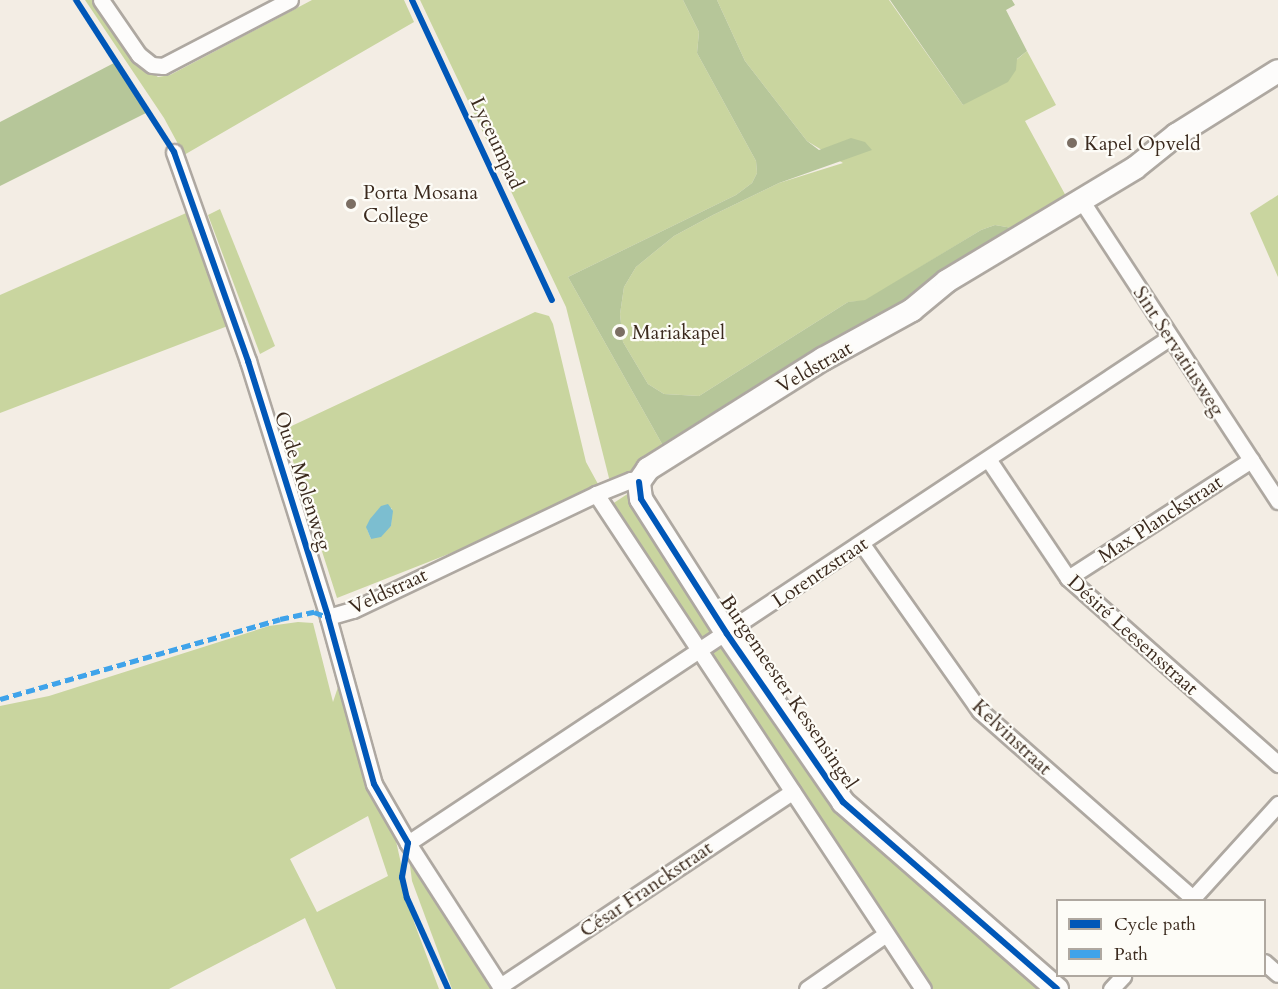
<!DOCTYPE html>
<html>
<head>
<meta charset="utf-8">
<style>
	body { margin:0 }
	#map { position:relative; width:1278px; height:989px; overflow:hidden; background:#f3ede4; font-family:Cardo,serif }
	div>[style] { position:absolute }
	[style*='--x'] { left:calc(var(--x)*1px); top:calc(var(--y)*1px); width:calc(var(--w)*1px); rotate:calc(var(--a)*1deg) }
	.green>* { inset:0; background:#c9d59f; transform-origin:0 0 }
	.forest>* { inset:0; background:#b6c699 }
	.water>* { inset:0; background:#7cbed0 }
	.roads { filter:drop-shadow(2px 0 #aea8a1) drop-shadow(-2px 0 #aea8a1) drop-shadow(0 2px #aea8a1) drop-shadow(0 -2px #aea8a1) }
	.street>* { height:15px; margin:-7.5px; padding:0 7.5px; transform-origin:7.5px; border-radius:7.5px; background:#fdfcfb }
	.secondary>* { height:22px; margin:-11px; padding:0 11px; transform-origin:11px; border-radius:11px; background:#fdfcfb }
	.quiet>* { height:4.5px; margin-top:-2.25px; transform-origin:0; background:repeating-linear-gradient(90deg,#3fa3ea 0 9px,transparent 0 13.5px) }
	.cycleway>* { height:6px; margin:-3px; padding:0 3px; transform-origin:3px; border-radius:3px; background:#0057b8 }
	.dots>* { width:16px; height:16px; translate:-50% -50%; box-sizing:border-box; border:3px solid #fdfcf7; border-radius:50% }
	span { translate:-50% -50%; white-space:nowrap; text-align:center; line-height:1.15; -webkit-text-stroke:4.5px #fdfcf7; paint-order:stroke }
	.street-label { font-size:20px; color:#3b2a1e }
	.poi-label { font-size:20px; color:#3b2a1e }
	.left { translate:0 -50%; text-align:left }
	.legend { position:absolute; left:1056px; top:899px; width:210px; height:78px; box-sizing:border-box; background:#fdfcf7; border:2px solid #afa8a0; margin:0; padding:8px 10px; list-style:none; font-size:18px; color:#3b2a1e }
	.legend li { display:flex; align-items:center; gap:12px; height:30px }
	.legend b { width:30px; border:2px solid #afa8a0 }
</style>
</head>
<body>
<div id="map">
	<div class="green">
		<div style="clip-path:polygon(85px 0,94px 0,143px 66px,158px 77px,170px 75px,312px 0,404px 0,414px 22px,184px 155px,164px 118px)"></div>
		<div style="clip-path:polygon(420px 0,683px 0,699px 32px,697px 53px,756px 161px,757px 173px,752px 183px,736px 195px,568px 277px,666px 451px,610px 482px,566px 307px)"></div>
		<div style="clip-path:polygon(717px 0,889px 0,963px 105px,1027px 51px,1056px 105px,1025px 121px,1067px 198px,1018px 229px,995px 225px,981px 230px,865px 301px,848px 302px,699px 396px,664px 394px,648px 384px,623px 342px,620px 314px,624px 287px,636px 267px,674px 236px,713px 215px,779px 183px,843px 163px,807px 141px,745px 61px)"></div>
		<div style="clip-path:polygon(1278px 195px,1278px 277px,1250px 213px)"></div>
		<div style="clip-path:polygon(220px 209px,275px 346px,260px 354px,208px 215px)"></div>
		<div style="clip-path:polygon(193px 210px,233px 324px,0 413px,0 295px)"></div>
		<div style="clip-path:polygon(evenodd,535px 312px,549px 316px,553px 324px,586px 462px,598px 484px,469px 546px,337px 598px,283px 430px,535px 312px,392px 508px,391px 526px,371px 539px,367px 529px,392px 508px)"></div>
		<div style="left:629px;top:493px;width:166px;height:21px;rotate:57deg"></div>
		<div style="clip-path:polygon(evenodd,298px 622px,313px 623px,333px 702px,339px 684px,372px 796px,394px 832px,414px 922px,439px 989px,336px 989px,305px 918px,169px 989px,0 989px,0 706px,49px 696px,269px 626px,298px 622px,368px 816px,388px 876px,317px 912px,290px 859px,368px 816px)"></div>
		<div style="clip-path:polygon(727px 642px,814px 772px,1048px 989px,933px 989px,709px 654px)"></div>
		<div style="clip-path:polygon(408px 850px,499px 989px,452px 989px,412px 881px)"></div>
	</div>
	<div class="forest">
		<div style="clip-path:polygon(683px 0,717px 0,745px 61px,807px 141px,819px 150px,851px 138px,865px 142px,872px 150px,779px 183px,713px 215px,674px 236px,636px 267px,624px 287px,620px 314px,623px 342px,648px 384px,664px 394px,699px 396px,848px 302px,865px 300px,981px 230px,995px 225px,1018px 229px,666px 451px,568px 277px,736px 195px,752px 183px,757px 173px,756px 161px,697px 53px,699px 32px)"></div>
		<div style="clip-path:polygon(890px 0,1012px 0,1015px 5px,1006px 10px,1027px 51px,1017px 59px,1016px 70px,1008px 82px,963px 105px)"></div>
		<div style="clip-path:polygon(114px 63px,146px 113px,0 186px,0 122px)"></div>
	</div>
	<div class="water">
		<div style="clip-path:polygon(388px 504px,393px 511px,391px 526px,381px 537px,371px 539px,366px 527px,370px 519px,381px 506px)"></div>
	</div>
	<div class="roads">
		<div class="street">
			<div style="--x:101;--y:0;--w:67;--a:55.4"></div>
			<div style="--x:139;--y:55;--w:16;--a:38"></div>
			<div style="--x:152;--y:65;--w:11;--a:5"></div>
			<div style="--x:163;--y:66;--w:143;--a:-27.5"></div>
			<div style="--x:174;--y:152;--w:222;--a:70.5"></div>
			<div style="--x:248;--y:361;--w:268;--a:72.6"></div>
			<div style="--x:328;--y:617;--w:173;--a:74.6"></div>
			<div style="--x:374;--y:784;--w:68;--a:60"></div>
			<div style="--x:408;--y:843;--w:174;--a:57.2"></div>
			<div style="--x:1081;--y:200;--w:360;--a:56.8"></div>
			<div style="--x:988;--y:459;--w:143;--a:56.1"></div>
			<div style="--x:1068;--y:578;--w:281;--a:41.5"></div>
			<div style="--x:596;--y:494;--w:593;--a:56.55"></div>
			<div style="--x:862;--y:544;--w:204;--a:54.8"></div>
			<div style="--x:980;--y:711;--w:286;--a:41.3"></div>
			<div style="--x:1068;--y:578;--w:218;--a:-32.8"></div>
			<div style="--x:328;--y:617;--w:26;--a:-16"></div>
			<div style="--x:353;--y:610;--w:269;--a:-25.5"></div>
			<div style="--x:596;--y:494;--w:38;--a:-22"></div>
			<div style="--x:631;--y:480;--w:8;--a:14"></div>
			<div style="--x:408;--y:843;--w:913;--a:-33.57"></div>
			<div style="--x:1191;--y:900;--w:130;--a:-47.8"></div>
			<div style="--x:1264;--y:962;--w:18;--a:41"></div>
			<div style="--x:500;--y:986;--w:351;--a:-33.6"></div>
			<div style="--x:807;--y:989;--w:96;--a:-34.8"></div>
			<div style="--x:1111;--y:989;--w:18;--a:-47"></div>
		</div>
		<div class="secondary">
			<div style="--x:1057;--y:989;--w:284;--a:-138.9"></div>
			<div style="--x:843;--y:802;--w:204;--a:-124.6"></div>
			<div style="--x:727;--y:634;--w:160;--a:-122.5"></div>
			<div style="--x:641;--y:499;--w:17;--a:-97"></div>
			<div style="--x:639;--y:482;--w:16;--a:-55"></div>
			<div style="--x:648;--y:469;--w:207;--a:-32.2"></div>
			<div style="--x:823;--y:359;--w:102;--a:-28.8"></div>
			<div style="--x:912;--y:310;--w:45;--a:-39.6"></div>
			<div style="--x:947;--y:281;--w:219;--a:-31"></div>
			<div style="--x:1135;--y:168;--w:53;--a:-38.8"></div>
			<div style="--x:1176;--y:135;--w:120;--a:-32.1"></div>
		</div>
	</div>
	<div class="quiet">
		<div style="--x:0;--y:699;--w:291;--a:-15.9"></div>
		<div style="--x:280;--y:619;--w:35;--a:-12"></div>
		<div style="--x:314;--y:612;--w:15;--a:20"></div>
	</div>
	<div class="cycleway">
		<div style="--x:76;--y:0;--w:181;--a:57.2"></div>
		<div style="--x:174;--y:152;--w:222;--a:70.5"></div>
		<div style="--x:248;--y:361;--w:268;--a:72.6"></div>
		<div style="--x:328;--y:617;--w:173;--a:74.6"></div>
		<div style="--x:374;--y:784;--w:68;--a:60"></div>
		<div style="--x:408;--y:843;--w:35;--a:100"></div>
		<div style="--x:402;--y:877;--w:22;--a:77"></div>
		<div style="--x:407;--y:898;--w:100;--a:65.7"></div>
		<div style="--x:412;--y:0;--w:331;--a:65"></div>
		<div style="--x:639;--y:482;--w:17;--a:83"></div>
		<div style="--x:641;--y:499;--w:160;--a:57.5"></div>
		<div style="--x:727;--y:634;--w:204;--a:55.4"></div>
		<div style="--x:843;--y:802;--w:284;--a:41.1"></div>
	</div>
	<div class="dots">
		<div style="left:1072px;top:143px;background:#7b6e63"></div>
		<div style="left:351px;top:204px;background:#7b6e63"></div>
		<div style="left:620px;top:332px;background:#7b6e63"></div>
	</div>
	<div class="street-label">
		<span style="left:497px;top:143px;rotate:65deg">Lyceumpad</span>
		<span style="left:1179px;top:351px;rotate:57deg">Sint Servatiusweg</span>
		<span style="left:814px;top:367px;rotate:-30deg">Veldstraat</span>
		<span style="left:303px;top:481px;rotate:72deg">Oude Molenweg</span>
		<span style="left:1160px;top:519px;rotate:-33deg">Max Planckstraat</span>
		<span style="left:820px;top:572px;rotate:-34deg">Lorentzstraat</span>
		<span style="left:388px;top:591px;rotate:-25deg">Veldstraat</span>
		<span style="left:1133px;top:635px;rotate:42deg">Désiré Leesensstraat</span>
		<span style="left:789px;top:692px;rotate:56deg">Burgemeester Kessensingel</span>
		<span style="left:1012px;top:737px;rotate:43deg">Kelvinstraat</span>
		<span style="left:646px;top:889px;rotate:-34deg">César Franckstraat</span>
	</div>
	<div class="poi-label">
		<span class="left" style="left:1084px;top:143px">Kapel Opveld</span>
		<span class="left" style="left:363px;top:204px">Porta Mosana<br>College</span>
		<span class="left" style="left:632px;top:332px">Mariakapel</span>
	</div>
	<ul class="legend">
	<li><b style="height:8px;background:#0057b8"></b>Cycle path</li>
	<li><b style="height:8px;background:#3fa3ea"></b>Path</li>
	</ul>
</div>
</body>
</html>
